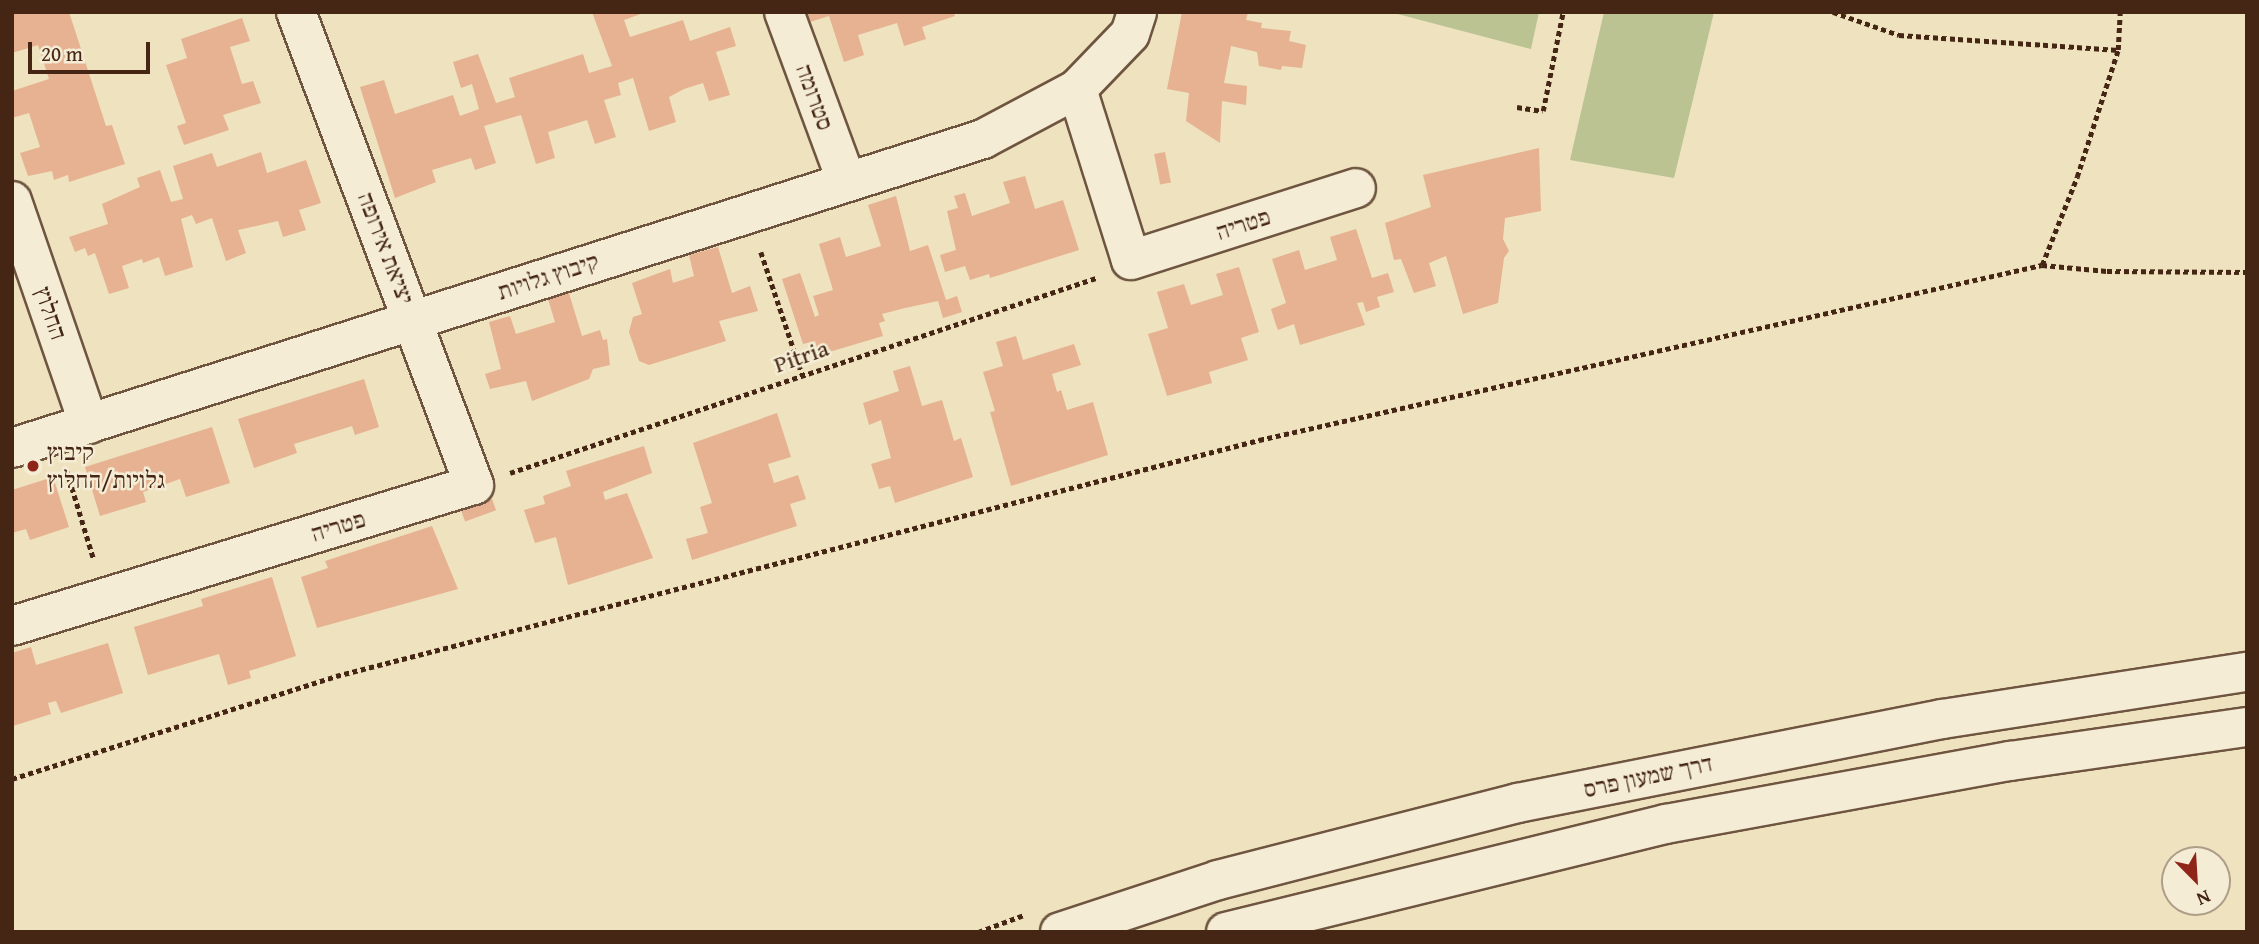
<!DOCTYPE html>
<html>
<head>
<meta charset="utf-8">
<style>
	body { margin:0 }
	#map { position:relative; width:2259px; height:944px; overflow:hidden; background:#eee2bf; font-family:"Gentium Book Plus","Frank Ruhl Libre",serif }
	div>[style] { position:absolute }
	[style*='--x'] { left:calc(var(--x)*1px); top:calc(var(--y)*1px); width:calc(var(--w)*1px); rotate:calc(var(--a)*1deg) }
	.green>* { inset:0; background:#bac391 }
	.building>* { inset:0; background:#e6b291; transform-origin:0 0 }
	.path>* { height:4.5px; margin-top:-2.25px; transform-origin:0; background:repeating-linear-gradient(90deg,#452615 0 5px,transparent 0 8.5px) }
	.roads { filter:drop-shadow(2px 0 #6f5540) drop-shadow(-2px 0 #6f5540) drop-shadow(0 2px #6f5540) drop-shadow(0 -2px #6f5540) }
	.minor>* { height:38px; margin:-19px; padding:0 19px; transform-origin:19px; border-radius:19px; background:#f4ecd5 }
	.tertiary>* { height:38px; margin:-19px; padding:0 19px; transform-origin:19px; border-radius:19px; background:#f4ecd5 }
	.dots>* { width:19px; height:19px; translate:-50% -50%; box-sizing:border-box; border:4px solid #f4ecd5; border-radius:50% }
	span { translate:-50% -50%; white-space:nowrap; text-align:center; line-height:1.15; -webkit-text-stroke:5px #f4ecd5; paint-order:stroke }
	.street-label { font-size:24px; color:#452615 }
	.poi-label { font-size:24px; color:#452615 }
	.left { translate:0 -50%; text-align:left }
	.frame { position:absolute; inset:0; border:14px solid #452615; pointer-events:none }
	.north { position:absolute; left:2161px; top:846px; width:70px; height:70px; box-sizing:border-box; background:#f4ecd5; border:2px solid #ae9d88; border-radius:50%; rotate:156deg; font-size:19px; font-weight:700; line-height:28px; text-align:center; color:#452615 }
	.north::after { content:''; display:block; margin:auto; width:24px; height:32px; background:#8f2418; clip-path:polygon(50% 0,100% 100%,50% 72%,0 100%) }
	.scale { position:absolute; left:28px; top:42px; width:122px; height:32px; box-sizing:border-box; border:4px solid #452615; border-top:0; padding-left:9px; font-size:21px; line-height:24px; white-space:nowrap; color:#452615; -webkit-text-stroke:5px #f4ecd5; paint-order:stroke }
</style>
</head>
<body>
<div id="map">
	<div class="green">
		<div style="clip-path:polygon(1390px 12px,1539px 12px,1531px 49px)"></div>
		<div style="clip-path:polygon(1604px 12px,1714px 12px,1674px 178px,1570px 160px)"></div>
	</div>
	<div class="building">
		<div style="clip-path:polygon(12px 12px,69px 12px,106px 126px,112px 125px,125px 164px,69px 182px,68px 175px,54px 180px,52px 171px,28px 176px,20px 153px,40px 147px,29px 113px,12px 118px,12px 91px,49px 79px,38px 45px,12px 53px)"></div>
		<div style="clip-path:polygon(592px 12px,646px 12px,624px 20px,630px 37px,683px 20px,690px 41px,730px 27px,736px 46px,716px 52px,730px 95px,709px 101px,703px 83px,684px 89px,669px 97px,676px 122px,649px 131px,633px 78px,618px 83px,621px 95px,604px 100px,616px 137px,595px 144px,587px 120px,548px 132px,555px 158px,536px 164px,521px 115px,484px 126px,496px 163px,475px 170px,471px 158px,432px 170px,436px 182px,395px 198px,360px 87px,384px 80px,395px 114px,453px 95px,460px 116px,479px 109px,472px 84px,461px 88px,453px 62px,478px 54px,496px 103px,515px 97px,509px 78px,583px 54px,589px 73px,612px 66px)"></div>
		<div style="clip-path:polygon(806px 12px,953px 12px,955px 16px,922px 27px,926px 39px,904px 46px,897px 23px,858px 35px,864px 55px,844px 62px,829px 16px,810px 22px)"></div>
		<div style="clip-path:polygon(1182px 12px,1248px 12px,1246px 20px,1262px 23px,1261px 28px,1291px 31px,1289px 41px,1306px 45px,1302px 68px,1282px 66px,1281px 70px,1259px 66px,1257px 52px,1231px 46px,1224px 83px,1247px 86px,1246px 105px,1222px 101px,1220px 143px,1186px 121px,1189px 93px,1167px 89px)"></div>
		<div style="clip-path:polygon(242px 18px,250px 41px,230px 47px,242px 84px,253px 81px,261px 103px,223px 115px,229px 130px,184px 145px,177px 126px,186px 123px,166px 65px,187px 58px,181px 39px)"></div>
		<div style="clip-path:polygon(1539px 148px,1541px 211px,1505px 218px,1503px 239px,1509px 251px,1504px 258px,1498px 303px,1463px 314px,1446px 256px,1429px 263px,1436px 286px,1414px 293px,1401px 259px,1394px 260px,1385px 223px,1431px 207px,1423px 175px)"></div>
		<div style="clip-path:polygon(261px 152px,267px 173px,306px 160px,321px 203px,299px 210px,306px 230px,283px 237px,278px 221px,238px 230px,246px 253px,226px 261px,212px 218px,196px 224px,192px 215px,181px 219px,193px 267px,165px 276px,159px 257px,143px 263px,142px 259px,122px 266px,129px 288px,109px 294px,95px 253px,88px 256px,85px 248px,75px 252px,69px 237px,108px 224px,102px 204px,140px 187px,137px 178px,160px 170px,171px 202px,183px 199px,173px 166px,212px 153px,217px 167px)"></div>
		<div style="left:1165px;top:152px;width:31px;height:11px;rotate:79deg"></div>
		<div style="clip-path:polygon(1025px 176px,1035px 209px,1063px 200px,1079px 250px,990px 278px,989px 274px,970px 280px,965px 266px,945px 272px,940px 255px,956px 250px,947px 211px,958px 208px,954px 196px,965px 193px,972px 216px,1010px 203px,1003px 182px)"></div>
		<div style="clip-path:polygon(896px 196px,910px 251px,928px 245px,946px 300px,957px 296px,962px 312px,943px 318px,938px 301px,905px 308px,882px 314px,885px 321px,879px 323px,883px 336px,819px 355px,815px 341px,803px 344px,782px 279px,800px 273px,815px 317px,819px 315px,813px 296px,833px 290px,819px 244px,840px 237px,846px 257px,881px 246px,868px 205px)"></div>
		<div style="clip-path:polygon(1356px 229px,1372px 278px,1388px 273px,1394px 292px,1377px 297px,1380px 307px,1366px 312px,1363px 302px,1357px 303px,1365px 325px,1300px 345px,1294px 324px,1278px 330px,1276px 325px,1271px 309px,1286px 303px,1272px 259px,1299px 250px,1305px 270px,1337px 260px,1330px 237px)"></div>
		<div style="clip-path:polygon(718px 247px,732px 293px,750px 286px,758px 311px,719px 321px,726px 341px,649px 365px,639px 361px,629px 332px,633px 317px,642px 314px,632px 283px,670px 269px,673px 283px,694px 276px,689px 255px)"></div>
		<div style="clip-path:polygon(1239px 267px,1259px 332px,1241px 338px,1248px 360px,1209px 372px,1212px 383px,1167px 396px,1148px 334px,1168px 328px,1157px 292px,1184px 284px,1191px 305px,1223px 295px,1216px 274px)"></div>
		<div style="clip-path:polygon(568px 290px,582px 336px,600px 330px,603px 340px,607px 339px,610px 365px,593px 369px,589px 379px,532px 401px,526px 381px,490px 389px,485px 374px,501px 369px,489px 322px,510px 316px,516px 334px,555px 322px,547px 296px)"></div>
		<div style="clip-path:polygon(1016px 336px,1023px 360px,1074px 344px,1081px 365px,1052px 374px,1057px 392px,1061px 390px,1067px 410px,1093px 402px,1108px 455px,1011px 486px,990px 412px,995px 411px,983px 372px,1003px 366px,996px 342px)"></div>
		<div style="clip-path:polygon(910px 366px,922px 406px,942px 400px,954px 441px,961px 438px,973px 477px,895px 503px,890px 486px,879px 489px,871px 464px,891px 458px,881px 420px,869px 425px,863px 403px,899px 391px,893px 371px)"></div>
		<div style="clip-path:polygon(364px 379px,379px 427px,355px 435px,352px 426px,294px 444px,297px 453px,254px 468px,238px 419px)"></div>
		<div style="clip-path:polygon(777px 413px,791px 457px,768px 464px,774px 483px,798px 475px,806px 499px,790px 504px,797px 526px,692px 560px,686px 539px,708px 533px,700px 507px,712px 503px,693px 443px)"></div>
		<div style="clip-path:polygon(212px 427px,230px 483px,186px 497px,180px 479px,143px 492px,146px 502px,100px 516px,85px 467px)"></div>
		<div style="clip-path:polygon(644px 446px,652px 473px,603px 492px,605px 500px,627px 493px,653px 558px,568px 585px,556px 537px,535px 543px,524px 510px,545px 504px,543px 496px,571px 486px,566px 471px)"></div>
		<div style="clip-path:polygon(53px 477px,69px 527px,30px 540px,26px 529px,12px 533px,12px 490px)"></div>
		<div style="left:492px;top:499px;width:12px;height:33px;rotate:70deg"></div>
		<div style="clip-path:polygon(432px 526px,458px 589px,317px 628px,301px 577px,328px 568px,325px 561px)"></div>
		<div style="clip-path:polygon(272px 577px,296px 656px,249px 671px,251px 678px,228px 685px,219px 654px,148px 675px,134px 627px,203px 606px,201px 599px)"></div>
		<div style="clip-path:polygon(108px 643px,123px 693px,61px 713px,56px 701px,48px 703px,51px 714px,13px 726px,12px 653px,31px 647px,36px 665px)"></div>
	</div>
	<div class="path">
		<div style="--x:1833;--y:12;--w:70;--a:19.2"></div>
		<div style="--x:1899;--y:35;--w:220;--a:3.9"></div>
		<div style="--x:1517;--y:107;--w:26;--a:9"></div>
		<div style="--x:1543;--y:111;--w:101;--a:-78.6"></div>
		<div style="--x:761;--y:252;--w:129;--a:71.4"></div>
		<div style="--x:2042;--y:265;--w:65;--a:5.3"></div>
		<div style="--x:2107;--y:271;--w:140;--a:0.4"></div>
		<div style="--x:67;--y:471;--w:93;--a:73.1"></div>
		<div style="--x:510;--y:473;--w:618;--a:-18.41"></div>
		<div style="--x:12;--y:779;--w:340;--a:-17.6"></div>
		<div style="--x:336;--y:676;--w:953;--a:-14.34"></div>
		<div style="--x:1259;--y:440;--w:802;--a:-12.6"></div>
		<div style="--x:2042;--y:265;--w:95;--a:-68.3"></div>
		<div style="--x:2077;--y:177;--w:133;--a:-72.1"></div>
		<div style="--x:2118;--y:50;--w:38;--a:-87"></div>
		<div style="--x:978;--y:932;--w:49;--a:-20.3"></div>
	</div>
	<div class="roads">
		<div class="minor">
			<div style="--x:784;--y:12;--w:181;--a:69.7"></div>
			<div style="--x:1077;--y:89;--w:179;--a:72.5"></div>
			<div style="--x:1131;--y:260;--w:236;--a:-17.7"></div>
			<div style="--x:12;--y:201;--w:236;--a:71"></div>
			<div style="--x:12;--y:626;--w:483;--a:-17"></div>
			<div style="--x:474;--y:485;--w:505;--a:-110.62"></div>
		</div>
		<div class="tertiary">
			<div style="--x:12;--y:448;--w:1019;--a:-17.65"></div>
			<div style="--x:983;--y:139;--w:106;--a:-28"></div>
			<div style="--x:1077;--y:89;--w:76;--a:-46.1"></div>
			<div style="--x:1130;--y:34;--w:23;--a:-72"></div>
			<div style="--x:1060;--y:932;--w:166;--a:-18.2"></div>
			<div style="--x:1218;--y:880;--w:310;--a:-14.4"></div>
			<div style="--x:1518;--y:803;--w:432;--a:-11.2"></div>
			<div style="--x:1942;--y:719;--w:309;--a:-8.8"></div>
			<div style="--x:1226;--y:932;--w:453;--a:-13.8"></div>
			<div style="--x:1666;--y:824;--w:350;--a:-10.4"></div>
			<div style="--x:2010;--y:761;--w:239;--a:-8.2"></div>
		</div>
	</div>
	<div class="dots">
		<div style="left:33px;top:466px;background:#8f2418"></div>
	</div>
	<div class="street-label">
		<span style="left:815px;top:97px;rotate:70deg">סטרומה</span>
		<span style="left:1243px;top:224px;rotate:-18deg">פטריה</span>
		<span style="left:386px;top:248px;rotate:69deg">יציאת אירופה</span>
		<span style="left:548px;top:276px;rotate:-18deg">קיבוץ גלויות</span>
		<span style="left:51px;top:313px;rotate:71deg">החלוץ</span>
		<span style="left:801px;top:356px;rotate:-19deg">Pitria</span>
		<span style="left:338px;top:526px;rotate:-17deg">פטריה</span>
		<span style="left:1648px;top:776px;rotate:-12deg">דרך שמעון פרס</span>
	</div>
	<div class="poi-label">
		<span class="left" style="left:47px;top:466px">קיבוץ<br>גלויות/החלוץ</span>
	</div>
	<div class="frame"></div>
	<div class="north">N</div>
	<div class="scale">20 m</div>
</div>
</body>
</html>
